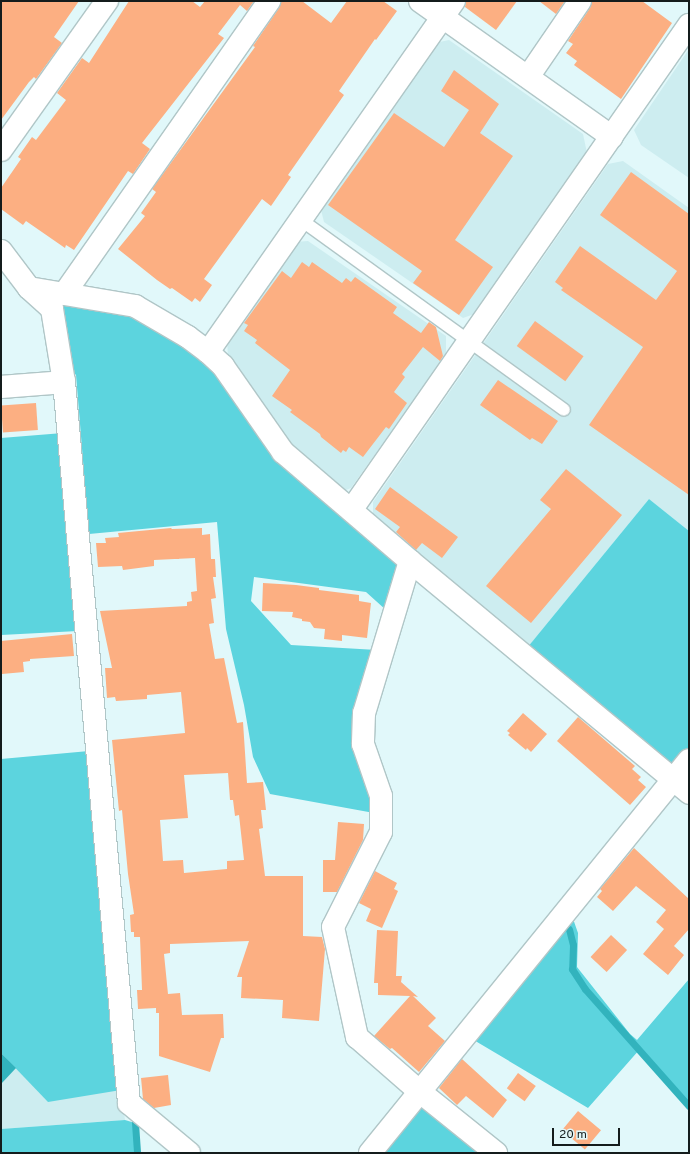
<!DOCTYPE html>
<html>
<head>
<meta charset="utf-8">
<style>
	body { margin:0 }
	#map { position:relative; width:690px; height:1154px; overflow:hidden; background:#e1f8fa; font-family:Overpass,sans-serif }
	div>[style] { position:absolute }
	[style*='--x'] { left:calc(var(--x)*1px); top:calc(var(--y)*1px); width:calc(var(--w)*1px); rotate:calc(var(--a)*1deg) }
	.built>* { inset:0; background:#cdedf0 }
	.green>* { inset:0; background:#5cd4de }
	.water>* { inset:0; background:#32b3bd }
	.stream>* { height:7px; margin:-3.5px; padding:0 3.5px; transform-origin:3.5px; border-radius:3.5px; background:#32b3bd }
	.building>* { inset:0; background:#fcaf82; transform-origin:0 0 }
	.roads { filter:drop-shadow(1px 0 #b0c6c7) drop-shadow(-1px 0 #b0c6c7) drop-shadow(0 1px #b0c6c7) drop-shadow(0 -1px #b0c6c7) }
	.service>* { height:12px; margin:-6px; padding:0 6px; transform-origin:6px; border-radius:6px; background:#fff }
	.minor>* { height:22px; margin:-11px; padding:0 11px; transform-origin:11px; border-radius:11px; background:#fff }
	.tertiary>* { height:22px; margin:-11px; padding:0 11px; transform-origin:11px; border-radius:11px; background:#fff }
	span { translate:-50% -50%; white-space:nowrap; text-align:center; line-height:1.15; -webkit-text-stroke:4px #e1f8fa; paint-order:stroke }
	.frame { position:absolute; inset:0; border:2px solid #141c1c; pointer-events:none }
	.scale { position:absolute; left:552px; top:1128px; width:68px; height:18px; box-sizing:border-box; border:2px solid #141c1c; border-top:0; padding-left:5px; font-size:12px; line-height:14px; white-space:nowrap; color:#141c1c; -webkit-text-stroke:3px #e1f8fa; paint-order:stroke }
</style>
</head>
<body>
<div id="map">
	<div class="built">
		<div style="clip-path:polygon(449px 40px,583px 134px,587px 153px,477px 313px,463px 318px,324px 222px,320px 206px,435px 43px)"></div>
		<div style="clip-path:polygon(689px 49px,689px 178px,641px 145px,634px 130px)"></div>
		<div style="clip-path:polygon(623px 161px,689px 208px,689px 531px,649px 499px,527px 648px,373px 520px,373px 502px,608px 164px)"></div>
		<div style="clip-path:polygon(308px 241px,446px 336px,446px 355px,351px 488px,338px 493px,290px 448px,228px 358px,227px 339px,295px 242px)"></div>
		<div style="clip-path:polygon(1px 1053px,16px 1068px,121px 1090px,125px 1120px,1px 1129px)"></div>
	</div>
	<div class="green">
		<div style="clip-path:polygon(67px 301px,132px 313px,189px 349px,224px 382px,403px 565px,386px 610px,366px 592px,254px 577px,251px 601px,291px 645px,377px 650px,358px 722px,374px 813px,270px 794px,253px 757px,244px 705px,226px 629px,217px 522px,89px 534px,76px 375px,68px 367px,58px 314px)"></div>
		<div style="clip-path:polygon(63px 433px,78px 631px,1px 635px,1px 438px)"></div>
		<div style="clip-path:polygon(649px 499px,689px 531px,689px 748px,674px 767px,527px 648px)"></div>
		<div style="clip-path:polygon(89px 751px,121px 1090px,48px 1102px,1px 1053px,1px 759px)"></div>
		<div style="clip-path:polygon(571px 913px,578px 933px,577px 967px,630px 1034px,637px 1040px,689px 979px,689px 1106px,640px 1049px,588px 1108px,472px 1039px)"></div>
		<div style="clip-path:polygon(422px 1101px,486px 1153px,379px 1153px)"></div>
		<div style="clip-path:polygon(125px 1120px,135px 1123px,137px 1153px,1px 1153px,1px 1129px)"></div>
	</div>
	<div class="water">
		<div style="clip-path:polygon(1px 1053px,16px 1068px,1px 1084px)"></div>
	</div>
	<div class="stream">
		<div style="--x:569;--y:929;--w:16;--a:76"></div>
		<div style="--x:573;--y:945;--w:24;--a:92"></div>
		<div style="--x:572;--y:969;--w:24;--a:57"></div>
		<div style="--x:585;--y:989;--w:157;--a:48.4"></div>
		<div style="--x:135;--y:1123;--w:30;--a:86"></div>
	</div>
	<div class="building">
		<div style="clip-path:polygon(1px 1px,79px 1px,54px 37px,62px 43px,36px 79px,34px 77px,29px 82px,1px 120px)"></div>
		<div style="clip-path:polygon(129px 1px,192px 1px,200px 7px,205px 1px,254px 1px,247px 11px,240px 5px,218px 34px,224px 38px,142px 143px,150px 149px,133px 174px,128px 171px,74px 250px,66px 245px,65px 248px,26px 221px,23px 225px,1px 209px,1px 188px,21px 159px,18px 157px,32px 137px,36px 140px,66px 100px,57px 93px,82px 58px,89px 63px)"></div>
		<div style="clip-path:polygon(281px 1px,302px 1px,331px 23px,347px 1px,383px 1px,397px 11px,376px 40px,375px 39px,339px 91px,344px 95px,288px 175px,291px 177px,271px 206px,262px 199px,204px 279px,212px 285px,200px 302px,195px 298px,192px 302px,172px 288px,170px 289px,157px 280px,118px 249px,145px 216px,141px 213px,156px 192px,152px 189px,255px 47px,253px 46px,279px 8px)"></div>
		<div style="clip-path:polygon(466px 1px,517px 1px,496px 30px,465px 7px)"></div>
		<div style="clip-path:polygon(539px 1px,565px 1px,556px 14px)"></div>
		<div style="clip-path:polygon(592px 1px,642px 1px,672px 23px,621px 99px,574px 65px,577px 61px,566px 53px,573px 44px,568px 41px,590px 8px)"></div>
		<div style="clip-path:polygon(454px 70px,499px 104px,480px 133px,513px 156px,455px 240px,493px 267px,459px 315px,413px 283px,422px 271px,328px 205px,394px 113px,444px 147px,469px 110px,441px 91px)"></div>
		<div style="clip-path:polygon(631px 172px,689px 214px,689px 495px,589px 425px,643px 347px,561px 290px,563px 288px,555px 282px,580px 246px,656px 300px,677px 271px,600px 215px)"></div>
		<div style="clip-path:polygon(302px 262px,309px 267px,312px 262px,342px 283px,346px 278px,351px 282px,355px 277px,397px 307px,393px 313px,421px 333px,429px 322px,436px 327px,443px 356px,440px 361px,423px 347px,402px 374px,405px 377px,394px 392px,407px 403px,389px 429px,386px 427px,363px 457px,349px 447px,346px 452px,343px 450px,341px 453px,321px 437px,320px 434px,290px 412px,292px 410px,272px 396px,290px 370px,255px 343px,257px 340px,244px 331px,248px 325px,244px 323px,282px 271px,291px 278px)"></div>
		<div style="left:535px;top:321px;width:60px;height:31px;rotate:36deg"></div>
		<div style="clip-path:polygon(498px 380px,558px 421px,542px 444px,532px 438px,530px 440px,480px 405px)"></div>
		<div style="left:36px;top:403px;width:27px;height:35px;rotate:86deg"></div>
		<div style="clip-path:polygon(566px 469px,622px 515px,531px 623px,486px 586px,551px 509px,540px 500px)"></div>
		<div style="clip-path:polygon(390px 487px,458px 537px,442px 558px,422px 543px,416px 550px,396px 532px,400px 527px,375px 509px)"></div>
		<div style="clip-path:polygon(evenodd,171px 528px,172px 529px,202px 528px,202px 535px,210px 534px,211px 559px,215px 559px,216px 577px,213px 577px,216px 598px,211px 599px,214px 623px,209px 624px,215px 659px,224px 658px,237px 723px,243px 722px,247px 783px,263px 782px,266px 810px,261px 810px,263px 828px,259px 829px,265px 876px,303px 876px,303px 936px,322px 937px,325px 949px,319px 1021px,282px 1018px,283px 1000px,241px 998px,242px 977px,237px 977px,249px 941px,170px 944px,170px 953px,164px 954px,168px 994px,180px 993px,182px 1015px,223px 1014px,224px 1038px,221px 1038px,210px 1072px,159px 1056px,159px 1013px,156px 1013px,156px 1008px,138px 1009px,137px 990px,142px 990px,140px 937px,134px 937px,134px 932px,131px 932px,130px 915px,134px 914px,128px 874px,122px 810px,119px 811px,112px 740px,185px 733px,181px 692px,147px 695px,147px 699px,116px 701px,115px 697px,107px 698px,105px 668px,112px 668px,100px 611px,187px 606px,187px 602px,192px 601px,191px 592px,197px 591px,195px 558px,154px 560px,154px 566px,123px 570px,122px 566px,98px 567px,96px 543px,106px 543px,105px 538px,119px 537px,118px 533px,171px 528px,228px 773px,230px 800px,233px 800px,235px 816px,239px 815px,244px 860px,227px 861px,227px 869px,184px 873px,183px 860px,163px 861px,160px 820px,188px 818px,184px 775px,228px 773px)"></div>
		<div style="clip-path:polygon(263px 583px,296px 585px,319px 588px,319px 590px,359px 595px,359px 601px,371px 603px,367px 638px,342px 635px,342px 641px,324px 639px,325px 629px,314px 628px,310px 622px,302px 621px,302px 619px,292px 617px,293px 612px,262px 611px)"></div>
		<div style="clip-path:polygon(72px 634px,74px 656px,30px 659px,30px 661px,23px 662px,24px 672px,2px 674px,1px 641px)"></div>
		<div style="clip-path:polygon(523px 713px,547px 734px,531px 752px,527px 748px,526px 750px,508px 735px,510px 733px,507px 731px)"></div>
		<div style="clip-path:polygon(578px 717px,635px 766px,632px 769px,641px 777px,638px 780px,646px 787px,630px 805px,557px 741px)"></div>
		<div style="clip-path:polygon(338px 822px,364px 824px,363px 840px,337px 892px,323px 892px,323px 860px,335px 860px)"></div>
		<div style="clip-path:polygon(634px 848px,689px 899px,689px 929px,674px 946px,684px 955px,668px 975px,643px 954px,664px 929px,656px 922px,666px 910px,636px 886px,613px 911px,597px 897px,602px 891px,600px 889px)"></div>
		<div style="clip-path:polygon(375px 871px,397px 883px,394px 889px,398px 891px,382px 928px,366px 921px,371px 909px,359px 903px)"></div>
		<div style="clip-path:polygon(377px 930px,398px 931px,396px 976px,402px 976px,401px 982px,418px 997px,413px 996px,436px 1018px,428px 1026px,445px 1041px,419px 1072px,392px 1048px,390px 1049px,374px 1036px,410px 996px,378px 995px,378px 983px,374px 983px)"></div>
		<div style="left:611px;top:935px;width:22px;height:30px;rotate:43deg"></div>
		<div style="clip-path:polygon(462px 1059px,507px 1100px,493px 1118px,466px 1096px,457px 1105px,439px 1088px)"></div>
		<div style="left:518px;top:1073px;width:22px;height:19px;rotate:36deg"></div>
		<div style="clip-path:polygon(168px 1075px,171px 1105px,154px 1108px,143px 1099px,141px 1078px)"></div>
		<div style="left:578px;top:1111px;width:30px;height:25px;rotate:40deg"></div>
	</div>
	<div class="roads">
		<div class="service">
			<div style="--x:301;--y:220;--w:324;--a:35.8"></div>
		</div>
		<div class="minor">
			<div style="--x:420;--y:1;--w:235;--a:35.3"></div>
			<div style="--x:528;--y:77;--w:92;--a:-55.6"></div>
			<div style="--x:1;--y:150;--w:183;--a:-54.6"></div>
			<div style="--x:1;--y:251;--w:46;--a:52.9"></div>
			<div style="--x:29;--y:288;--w:31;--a:42"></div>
			<div style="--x:52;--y:309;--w:74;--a:80.7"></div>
			<div style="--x:64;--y:382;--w:724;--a:84.85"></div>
			<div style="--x:129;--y:1103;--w:78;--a:39.8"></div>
			<div style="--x:29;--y:288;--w:108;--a:9.6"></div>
			<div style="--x:135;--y:306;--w:61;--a:30.3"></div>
			<div style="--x:188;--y:337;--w:25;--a:37"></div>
			<div style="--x:208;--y:352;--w:21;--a:43"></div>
			<div style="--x:223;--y:366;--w:105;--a:55.1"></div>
			<div style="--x:283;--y:452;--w:167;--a:40.6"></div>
			<div style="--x:410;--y:561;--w:363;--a:39.7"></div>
			<div style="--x:64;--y:294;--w:358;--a:-55"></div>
			<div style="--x:208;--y:352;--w:429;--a:-55"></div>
			<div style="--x:1;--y:387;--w:63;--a:-4.5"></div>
			<div style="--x:410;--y:561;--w:159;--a:106.8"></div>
			<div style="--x:364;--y:713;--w:31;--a:92"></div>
			<div style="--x:363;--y:744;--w:55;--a:70.9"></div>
			<div style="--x:381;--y:796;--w:36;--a:90"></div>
			<div style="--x:381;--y:832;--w:106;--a:116.8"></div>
			<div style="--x:333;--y:927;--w:113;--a:77.7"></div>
			<div style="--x:357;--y:1037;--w:82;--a:41.1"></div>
			<div style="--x:419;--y:1091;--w:99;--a:38.8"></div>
			<div style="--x:370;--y:1153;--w:506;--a:-50.93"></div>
		</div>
		<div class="tertiary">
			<div style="--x:352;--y:509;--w:590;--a:-55.15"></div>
		</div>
	</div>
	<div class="frame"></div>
	<div class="scale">20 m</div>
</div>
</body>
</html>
